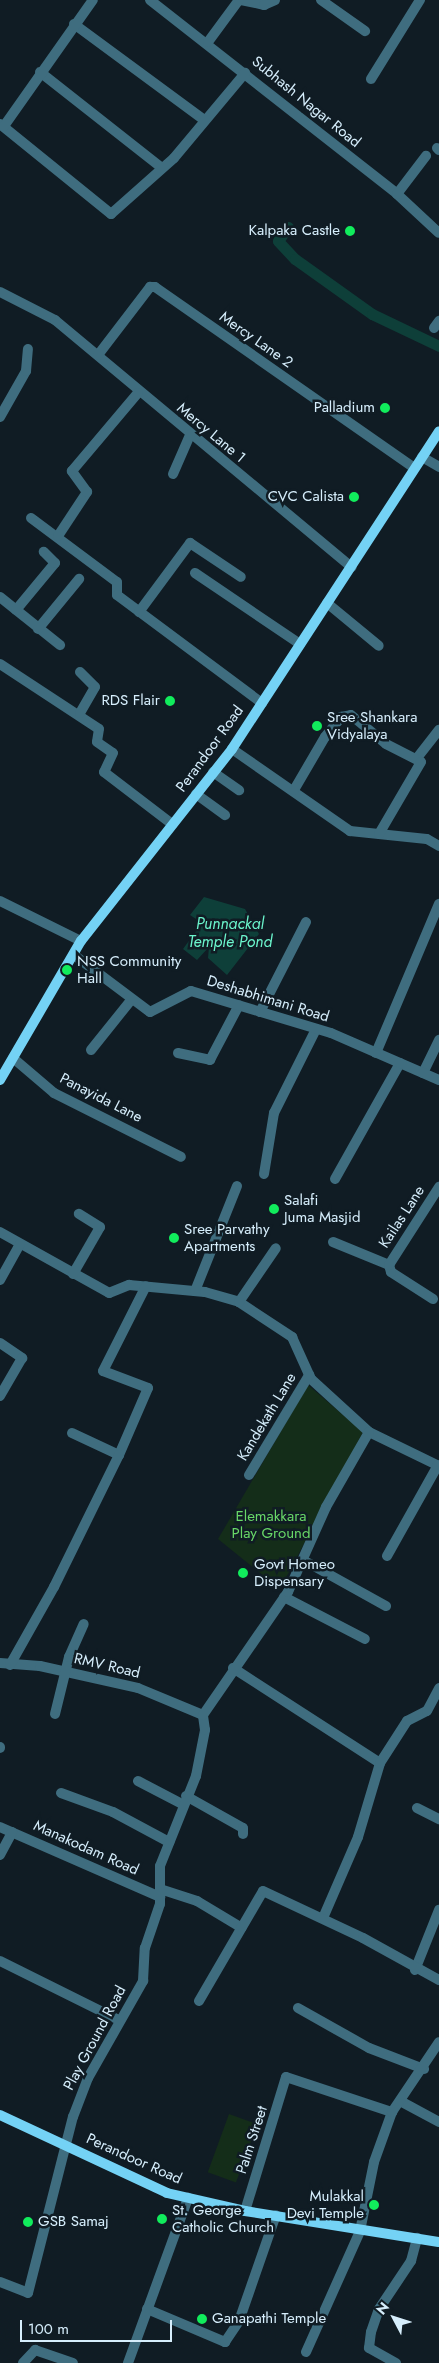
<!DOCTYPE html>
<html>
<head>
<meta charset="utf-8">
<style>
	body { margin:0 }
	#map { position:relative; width:439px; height:2363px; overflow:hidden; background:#101c24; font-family:Jost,sans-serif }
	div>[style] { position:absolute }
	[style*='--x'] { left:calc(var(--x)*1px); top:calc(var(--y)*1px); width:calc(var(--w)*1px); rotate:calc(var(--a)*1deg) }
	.green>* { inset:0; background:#142d19; transform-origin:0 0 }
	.water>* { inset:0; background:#0e3f39 }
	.canal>* { height:11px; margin:-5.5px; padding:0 5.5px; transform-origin:5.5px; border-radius:5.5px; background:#0e3f39 }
	.minor>* { height:10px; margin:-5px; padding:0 5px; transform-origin:5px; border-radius:5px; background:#3f6d7f }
	.tertiary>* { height:10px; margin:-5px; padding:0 5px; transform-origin:5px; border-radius:5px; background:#3f6d7f }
	.secondary>* { height:10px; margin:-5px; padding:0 5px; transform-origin:5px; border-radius:5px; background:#74d2f5 }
	.dots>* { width:14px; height:14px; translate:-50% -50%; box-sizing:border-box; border:2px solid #101c24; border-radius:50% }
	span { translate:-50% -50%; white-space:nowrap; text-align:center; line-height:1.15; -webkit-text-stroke:5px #101c24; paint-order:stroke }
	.street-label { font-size:15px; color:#d6eefc }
	.poi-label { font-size:15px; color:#d6eefc }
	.right { translate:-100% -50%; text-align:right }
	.left { translate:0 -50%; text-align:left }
	.park-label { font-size:15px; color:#68d767 }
	.water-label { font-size:16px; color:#6bf4cc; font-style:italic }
	.north { position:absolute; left:369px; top:2293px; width:50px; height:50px; -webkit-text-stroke:4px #101c24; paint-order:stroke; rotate:310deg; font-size:14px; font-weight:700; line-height:20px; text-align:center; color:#d6eefc }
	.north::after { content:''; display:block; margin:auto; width:18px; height:22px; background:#d6eefc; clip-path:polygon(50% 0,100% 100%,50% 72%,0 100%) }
	.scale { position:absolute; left:20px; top:2320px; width:152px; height:22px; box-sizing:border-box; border:2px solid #d6eefc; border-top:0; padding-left:6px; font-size:15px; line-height:18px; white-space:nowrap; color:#d6eefc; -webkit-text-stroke:4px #101c24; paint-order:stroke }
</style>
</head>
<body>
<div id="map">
	<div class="green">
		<div style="clip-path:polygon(308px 1385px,363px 1432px,280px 1589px,218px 1539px)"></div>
		<div style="left:229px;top:2114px;width:30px;height:62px;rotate:20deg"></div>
	</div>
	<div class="water">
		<div style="clip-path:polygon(204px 897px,245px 909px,259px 934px,227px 975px,208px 958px,209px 947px,197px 960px,183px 949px,202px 923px,190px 915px)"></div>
	</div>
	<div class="canal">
		<div style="--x:288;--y:227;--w:17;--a:126"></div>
		<div style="--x:278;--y:241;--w:25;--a:47"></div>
		<div style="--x:295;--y:259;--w:95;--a:35.5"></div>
		<div style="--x:372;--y:314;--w:74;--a:25.5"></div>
	</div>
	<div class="minor">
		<div style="--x:150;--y:0;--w:314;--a:38.1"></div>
		<div style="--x:397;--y:194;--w:57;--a:42.9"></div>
		<div style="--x:241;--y:0;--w:24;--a:12"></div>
		<div style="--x:264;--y:5;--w:12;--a:-24"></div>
		<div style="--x:321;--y:0;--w:54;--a:35.2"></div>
		<div style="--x:74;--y:24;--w:162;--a:36.4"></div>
		<div style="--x:208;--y:42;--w:52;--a:-53.6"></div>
		<div style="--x:40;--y:72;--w:155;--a:38.2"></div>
		<div style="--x:371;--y:79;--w:93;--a:-58.2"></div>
		<div style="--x:0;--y:124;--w:143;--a:39"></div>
		<div style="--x:111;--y:214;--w:84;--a:-41.6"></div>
		<div style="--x:174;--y:158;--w:111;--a:-50.1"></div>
		<div style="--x:4;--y:126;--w:154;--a:-54.8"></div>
		<div style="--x:437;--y:148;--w:3;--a:45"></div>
		<div style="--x:397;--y:194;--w:48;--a:-52.7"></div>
		<div style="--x:0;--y:292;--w:62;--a:27"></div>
		<div style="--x:55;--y:320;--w:386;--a:39.8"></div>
		<div style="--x:434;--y:328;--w:9;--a:-54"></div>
		<div style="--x:98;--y:355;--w:86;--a:-52.6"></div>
		<div style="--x:150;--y:287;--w:5;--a:0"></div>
		<div style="--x:155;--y:287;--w:316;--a:34.9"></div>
		<div style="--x:0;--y:417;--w:53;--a:-60.5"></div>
		<div style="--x:26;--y:371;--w:22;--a:-85"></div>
		<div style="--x:422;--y:457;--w:20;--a:30"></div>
		<div style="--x:173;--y:474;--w:43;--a:-66.4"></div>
		<div style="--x:31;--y:518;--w:107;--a:36.7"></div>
		<div style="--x:117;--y:582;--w:13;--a:90"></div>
		<div style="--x:117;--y:595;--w:181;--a:36.7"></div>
		<div style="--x:58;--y:536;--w:53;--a:-56.6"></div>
		<div style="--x:87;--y:492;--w:26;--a:-126"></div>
		<div style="--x:72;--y:471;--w:102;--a:-49.8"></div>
		<div style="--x:195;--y:573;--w:127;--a:34.1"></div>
		<div style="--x:0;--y:597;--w:77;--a:38.7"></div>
		<div style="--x:327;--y:603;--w:67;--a:39.6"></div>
		<div style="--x:16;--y:610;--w:61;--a:-50.3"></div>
		<div style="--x:55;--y:563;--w:16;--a:-135"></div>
		<div style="--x:139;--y:612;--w:86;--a:-53.5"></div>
		<div style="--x:190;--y:543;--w:61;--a:33.7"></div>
		<div style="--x:38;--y:629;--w:65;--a:-50.6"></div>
		<div style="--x:0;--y:664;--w:118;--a:33.3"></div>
		<div style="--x:99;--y:729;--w:13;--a:99"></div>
		<div style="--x:97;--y:742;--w:19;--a:35"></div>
		<div style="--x:113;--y:753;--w:21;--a:115"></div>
		<div style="--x:104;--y:772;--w:86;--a:37.4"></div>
		<div style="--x:80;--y:672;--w:21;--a:45"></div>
		<div style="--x:95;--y:687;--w:30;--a:120"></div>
		<div style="--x:232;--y:749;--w:144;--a:34.8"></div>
		<div style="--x:350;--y:831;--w:77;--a:5.9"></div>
		<div style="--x:427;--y:839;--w:14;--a:30"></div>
		<div style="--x:417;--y:758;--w:36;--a:-52"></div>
		<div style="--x:213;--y:772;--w:32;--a:35"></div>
		<div style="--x:294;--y:790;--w:61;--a:-59.7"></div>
		<div style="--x:325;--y:737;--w:26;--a:-51"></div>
		<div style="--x:341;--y:717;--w:10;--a:-11"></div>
		<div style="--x:351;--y:715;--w:45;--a:39.6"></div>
		<div style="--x:386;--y:744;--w:39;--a:27"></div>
		<div style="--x:421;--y:762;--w:83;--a:120.3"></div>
		<div style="--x:196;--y:794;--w:36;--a:36"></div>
		<div style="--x:260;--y:1012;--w:101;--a:-62.9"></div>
		<div style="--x:91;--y:1050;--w:64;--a:-51.3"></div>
		<div style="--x:178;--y:1053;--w:33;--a:12"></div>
		<div style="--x:210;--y:1060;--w:62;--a:-62.2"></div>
		<div style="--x:376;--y:1053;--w:162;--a:-67.1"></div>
		<div style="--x:13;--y:1058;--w:54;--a:40.5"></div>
		<div style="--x:54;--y:1093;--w:142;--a:26.7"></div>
		<div style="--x:423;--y:1073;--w:37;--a:-64"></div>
		<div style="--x:264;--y:1174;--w:62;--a:-80.7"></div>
		<div style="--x:274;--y:1113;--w:94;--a:-63.4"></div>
		<div style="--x:335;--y:1179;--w:133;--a:-60.7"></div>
		<div style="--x:0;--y:1232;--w:125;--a:29.2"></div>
		<div style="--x:109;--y:1293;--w:22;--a:-22"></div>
		<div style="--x:129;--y:1285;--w:76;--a:5.3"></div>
		<div style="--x:205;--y:1292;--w:35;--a:16"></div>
		<div style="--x:239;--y:1302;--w:64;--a:33.4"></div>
		<div style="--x:292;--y:1337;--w:46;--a:65.7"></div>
		<div style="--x:311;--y:1379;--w:79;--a:42.4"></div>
		<div style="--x:369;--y:1432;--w:78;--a:25.9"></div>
		<div style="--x:333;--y:1242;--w:61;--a:22.3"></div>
		<div style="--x:73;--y:1274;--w:54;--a:-60.1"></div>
		<div style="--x:100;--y:1227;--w:25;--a:-148"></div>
		<div style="--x:0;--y:1280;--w:41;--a:-60.9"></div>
		<div style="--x:195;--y:1291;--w:113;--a:-68.2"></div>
		<div style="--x:433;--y:1299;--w:50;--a:-147.3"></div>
		<div style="--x:391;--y:1272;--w:7;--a:-106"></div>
		<div style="--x:389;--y:1265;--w:93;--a:-57.3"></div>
		<div style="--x:239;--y:1302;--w:65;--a:-55.6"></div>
		<div style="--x:0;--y:1343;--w:27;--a:34"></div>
		<div style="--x:22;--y:1358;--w:44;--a:120.1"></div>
		<div style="--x:72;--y:1433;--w:52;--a:25.1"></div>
		<div style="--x:119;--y:1455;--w:73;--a:-66.6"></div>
		<div style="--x:148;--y:1388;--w:48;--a:-159.3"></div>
		<div style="--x:103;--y:1371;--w:95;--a:-63.2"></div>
		<div style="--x:249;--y:1475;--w:117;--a:-59"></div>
		<div style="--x:387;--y:1556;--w:104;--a:-60.7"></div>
		<div style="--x:303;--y:1560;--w:95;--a:29"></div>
		<div style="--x:284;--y:1597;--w:91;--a:27.4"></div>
		<div style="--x:0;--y:1663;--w:40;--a:4.3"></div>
		<div style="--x:40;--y:1666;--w:100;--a:12.7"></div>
		<div style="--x:138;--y:1688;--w:70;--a:22.6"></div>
		<div style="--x:10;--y:1665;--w:90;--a:-60.6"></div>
		<div style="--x:54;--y:1587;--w:147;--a:-63.8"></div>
		<div style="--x:233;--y:1668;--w:175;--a:32.9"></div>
		<div style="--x:55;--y:1714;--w:59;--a:-76.2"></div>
		<div style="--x:69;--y:1657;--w:36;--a:-66"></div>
		<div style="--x:0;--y:1747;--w:1;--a:90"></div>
		<div style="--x:138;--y:1781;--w:50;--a:27.6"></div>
		<div style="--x:61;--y:1793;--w:55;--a:20.1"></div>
		<div style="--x:113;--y:1812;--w:64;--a:28.2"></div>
		<div style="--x:186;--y:1796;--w:65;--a:29.3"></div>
		<div style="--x:243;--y:1828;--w:6;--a:90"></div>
		<div style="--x:417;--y:1808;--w:25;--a:27"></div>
		<div style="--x:0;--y:1827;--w:175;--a:23.6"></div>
		<div style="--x:0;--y:1855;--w:26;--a:-62"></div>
		<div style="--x:160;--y:1889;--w:39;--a:18"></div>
		<div style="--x:197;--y:1901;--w:52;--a:31"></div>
		<div style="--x:323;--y:1918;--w:88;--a:-66.6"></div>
		<div style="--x:358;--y:1837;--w:77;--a:-73.4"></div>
		<div style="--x:380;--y:1763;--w:50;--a:-57.3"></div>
		<div style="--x:407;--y:1721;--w:22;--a:-27"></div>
		<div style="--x:427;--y:1711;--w:26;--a:-62"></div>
		<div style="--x:0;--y:1961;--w:133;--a:26.4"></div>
		<div style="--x:415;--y:1970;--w:65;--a:-68.2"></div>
		<div style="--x:199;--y:2001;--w:127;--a:-59.8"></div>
		<div style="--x:263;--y:1891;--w:110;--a:25.2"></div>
		<div style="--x:363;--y:1938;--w:87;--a:28.9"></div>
		<div style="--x:298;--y:2008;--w:81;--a:29.4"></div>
		<div style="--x:369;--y:2048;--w:59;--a:20.9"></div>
		<div style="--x:402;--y:2102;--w:42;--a:28.4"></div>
		<div style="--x:245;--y:2211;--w:140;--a:-73"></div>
		<div style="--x:286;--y:2077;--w:112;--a:18.3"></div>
		<div style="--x:0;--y:2282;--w:30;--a:21"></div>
		<div style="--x:28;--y:2293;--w:182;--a:-75.7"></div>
		<div style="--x:73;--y:2117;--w:42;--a:-69"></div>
		<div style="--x:88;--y:2078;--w:112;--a:-60.4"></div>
		<div style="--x:143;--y:1981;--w:33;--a:-87"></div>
		<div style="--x:145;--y:1948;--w:46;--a:-71.2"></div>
		<div style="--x:160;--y:1904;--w:38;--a:-90"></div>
		<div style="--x:160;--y:1866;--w:97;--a:-68.2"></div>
		<div style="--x:196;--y:1776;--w:47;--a:-78.9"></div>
		<div style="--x:205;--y:1730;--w:15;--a:-98"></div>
		<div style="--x:203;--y:1715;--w:150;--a:-55.4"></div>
		<div style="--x:288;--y:1592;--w:93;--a:-65.9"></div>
		<div style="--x:326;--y:1507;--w:86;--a:-60.2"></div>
		<div style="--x:147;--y:2309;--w:85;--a:22.9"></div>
		<div style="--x:225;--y:2342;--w:25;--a:-56"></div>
		<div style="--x:239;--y:2321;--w:112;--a:-70.8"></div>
		<div style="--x:306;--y:2352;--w:133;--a:-65.9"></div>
		<div style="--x:360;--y:2231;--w:70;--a:-78.5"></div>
		<div style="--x:374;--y:2162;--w:53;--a:-70.2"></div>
		<div style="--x:392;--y:2112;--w:84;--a:-56.1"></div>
		<div style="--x:23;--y:2363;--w:18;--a:-47"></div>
		<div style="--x:35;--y:2350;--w:40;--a:18.9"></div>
		<div style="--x:128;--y:2363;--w:176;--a:-70"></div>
		<div style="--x:396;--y:2363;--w:31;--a:-151"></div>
		<div style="--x:369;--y:2348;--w:16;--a:-83"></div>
		<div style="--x:371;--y:2332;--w:24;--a:-71"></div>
		<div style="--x:379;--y:2309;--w:58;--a:-56.3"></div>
		<div style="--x:411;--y:2261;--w:24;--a:-75"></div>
	</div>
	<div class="tertiary">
		<div style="--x:0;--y:901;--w:90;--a:26.3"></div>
		<div style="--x:74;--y:955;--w:95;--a:36.9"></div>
		<div style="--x:150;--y:1012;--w:46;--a:-27.1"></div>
		<div style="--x:191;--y:991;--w:146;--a:16.7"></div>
		<div style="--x:331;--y:1033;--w:118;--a:23.5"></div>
	</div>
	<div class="secondary">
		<div style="--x:0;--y:1080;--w:161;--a:-59.8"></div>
		<div style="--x:81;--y:941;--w:244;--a:-51.8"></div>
		<div style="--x:232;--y:749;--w:379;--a:-56.9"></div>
		<div style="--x:0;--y:2115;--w:184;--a:25"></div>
		<div style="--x:167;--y:2193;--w:80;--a:13"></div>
		<div style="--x:245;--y:2211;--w:196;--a:9.1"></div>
	</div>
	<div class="dots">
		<div style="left:350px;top:231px;background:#11ec5c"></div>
		<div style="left:385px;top:408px;background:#11ec5c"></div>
		<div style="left:354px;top:497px;background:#11ec5c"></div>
		<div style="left:170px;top:701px;background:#11ec5c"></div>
		<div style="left:317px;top:726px;background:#11ec5c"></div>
		<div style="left:67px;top:970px;background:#11ec5c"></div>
		<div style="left:274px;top:1209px;background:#11ec5c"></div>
		<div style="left:174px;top:1238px;background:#11ec5c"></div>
		<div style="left:243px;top:1573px;background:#11ec5c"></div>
		<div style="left:374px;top:2205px;background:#11ec5c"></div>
		<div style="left:162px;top:2219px;background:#11ec5c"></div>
		<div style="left:28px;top:2222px;background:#11ec5c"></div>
		<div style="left:202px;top:2319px;background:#11ec5c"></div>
	</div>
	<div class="street-label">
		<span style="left:306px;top:102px;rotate:39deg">Subhash Nagar Road</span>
		<span style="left:256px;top:340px;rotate:35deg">Mercy Lane 2</span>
		<span style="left:211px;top:433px;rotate:40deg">Mercy Lane 1</span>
		<span style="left:210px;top:749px;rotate:-54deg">Perandoor Road</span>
		<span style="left:268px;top:999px;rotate:17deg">Deshabhimani Road</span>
		<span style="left:101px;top:1098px;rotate:27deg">Panayida Lane</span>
		<span style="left:402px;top:1217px;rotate:-57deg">Kailas Lane</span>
		<span style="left:267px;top:1417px;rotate:-59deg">Kandekath Lane</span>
		<span style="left:107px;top:1666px;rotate:13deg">RMV Road</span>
		<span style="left:86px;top:1848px;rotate:24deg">Manakodam Road</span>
		<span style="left:95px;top:2038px;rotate:-62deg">Play Ground Road</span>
		<span style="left:252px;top:2140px;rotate:-72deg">Palm Street</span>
		<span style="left:134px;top:2159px;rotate:24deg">Perandoor Road</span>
	</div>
	<div class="poi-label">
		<span class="right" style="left:340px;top:231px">Kalpaka Castle</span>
		<span class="right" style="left:375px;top:408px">Palladium</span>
		<span class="right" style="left:344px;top:497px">CVC Calista</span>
		<span class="right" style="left:160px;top:701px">RDS Flair</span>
		<span class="left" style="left:327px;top:726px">Sree Shankara<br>Vidyalaya</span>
		<span class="left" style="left:77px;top:970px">NSS Community<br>Hall</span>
		<span class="left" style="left:284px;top:1209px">Salafi<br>Juma Masjid</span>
		<span class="left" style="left:184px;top:1238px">Sree Parvathy<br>Apartments</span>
		<span class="left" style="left:254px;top:1573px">Govt Homeo<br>Dispensary</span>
		<span class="right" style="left:364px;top:2205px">Mulakkal<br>Devi Temple</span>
		<span class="left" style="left:172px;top:2219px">St. George<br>Catholic Church</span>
		<span class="left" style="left:38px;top:2222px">GSB Samaj</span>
		<span class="left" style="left:212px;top:2319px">Ganapathi Temple</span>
	</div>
	<div class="park-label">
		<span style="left:271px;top:1525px">Elemakkara<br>Play Ground</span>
	</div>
	<div class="water-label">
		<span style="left:230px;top:933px">Punnackal<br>Temple Pond</span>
	</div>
	<div class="north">N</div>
	<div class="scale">100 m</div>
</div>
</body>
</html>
